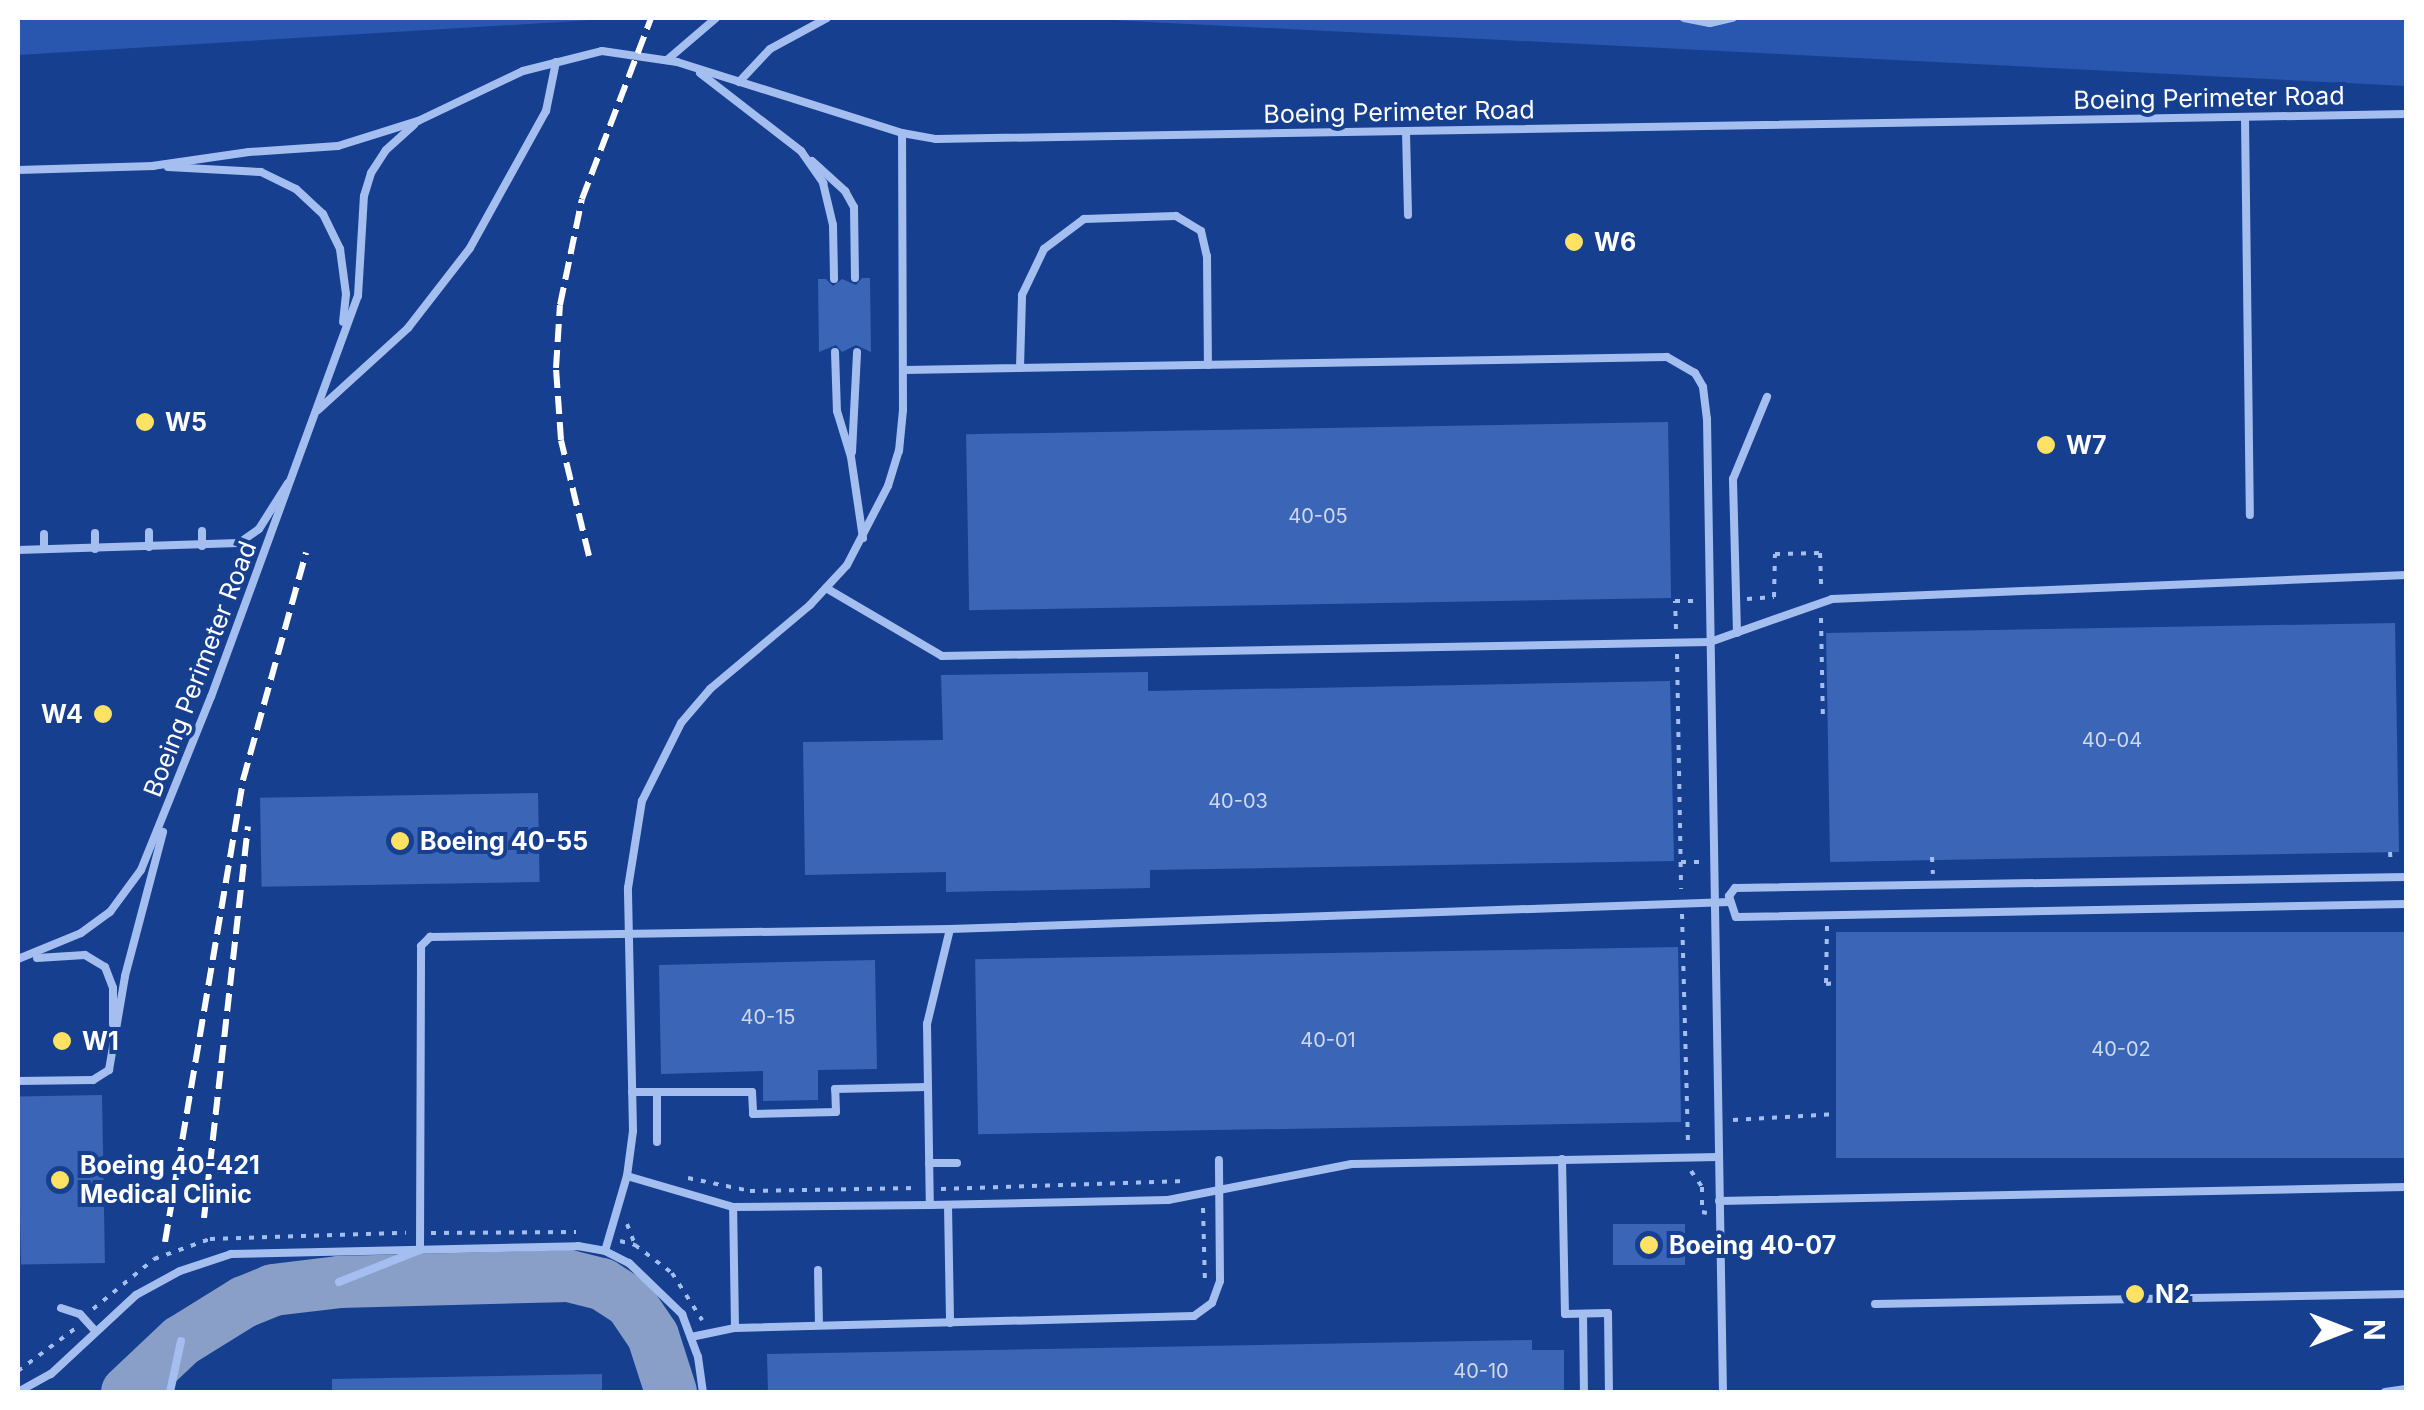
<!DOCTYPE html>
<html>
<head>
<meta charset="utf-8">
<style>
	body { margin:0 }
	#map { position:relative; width:2424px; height:1410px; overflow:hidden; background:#163f90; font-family:Inter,sans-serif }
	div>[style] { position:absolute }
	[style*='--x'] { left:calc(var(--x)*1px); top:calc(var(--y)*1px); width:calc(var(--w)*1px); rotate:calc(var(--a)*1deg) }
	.green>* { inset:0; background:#2957af }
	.taxiway>* { height:52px; margin:-26px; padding:0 26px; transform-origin:26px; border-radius:26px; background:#8a9fc8 }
	.building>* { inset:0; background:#3b66b7; transform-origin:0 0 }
	.path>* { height:4px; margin-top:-2px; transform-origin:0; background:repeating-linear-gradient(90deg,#a4bef0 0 5px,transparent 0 13px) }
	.service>* { height:8px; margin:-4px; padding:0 4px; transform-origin:4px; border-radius:4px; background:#a4bef0 }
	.rail>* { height:6px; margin-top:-3px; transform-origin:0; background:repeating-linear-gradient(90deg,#fff 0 18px,transparent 0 26px) }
	.dots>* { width:28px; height:28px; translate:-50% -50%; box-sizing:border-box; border:5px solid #163f90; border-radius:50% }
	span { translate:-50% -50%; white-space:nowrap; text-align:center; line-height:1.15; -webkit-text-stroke:8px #163f90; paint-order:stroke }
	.number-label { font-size:20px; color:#ced9ed }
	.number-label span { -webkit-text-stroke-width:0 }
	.street-label { font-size:25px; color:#fff }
	.poi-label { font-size:25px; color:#fff; font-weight:700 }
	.left { translate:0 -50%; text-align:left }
	.right { translate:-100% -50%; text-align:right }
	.frame { position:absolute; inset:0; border:20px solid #fff; pointer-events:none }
	.north { position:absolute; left:2294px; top:1280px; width:100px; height:100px; -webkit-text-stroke:8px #163f90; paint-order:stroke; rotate:90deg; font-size:28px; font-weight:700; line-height:40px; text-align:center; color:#fff }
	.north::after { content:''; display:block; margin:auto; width:35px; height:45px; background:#fff; clip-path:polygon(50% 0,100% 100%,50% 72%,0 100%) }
</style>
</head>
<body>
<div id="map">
	<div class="green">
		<div style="clip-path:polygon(18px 18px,625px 18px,18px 55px)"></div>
		<div style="clip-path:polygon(1072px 18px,2406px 18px,2406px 86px)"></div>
	</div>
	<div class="taxiway">
		<div style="--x:127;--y:1392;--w:74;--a:-43.4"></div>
		<div style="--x:181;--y:1341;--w:74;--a:-31.8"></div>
		<div style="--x:244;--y:1302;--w:31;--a:-22"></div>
		<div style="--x:273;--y:1290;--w:66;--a:-6.9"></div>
		<div style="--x:339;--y:1282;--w:230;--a:-1.5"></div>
		<div style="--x:569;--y:1276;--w:34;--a:14"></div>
		<div style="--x:602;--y:1284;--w:33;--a:33"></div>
		<div style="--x:630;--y:1302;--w:41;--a:55.9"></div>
		<div style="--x:653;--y:1336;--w:59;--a:72.2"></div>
	</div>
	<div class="building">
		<div style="clip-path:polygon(862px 278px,870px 278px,871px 352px,856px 345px,842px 352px,836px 345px,819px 352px,818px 279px,826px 279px,833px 286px,842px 279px,856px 285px)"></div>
		<div style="left:1668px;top:422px;width:176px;height:702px;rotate:89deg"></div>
		<div style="left:2395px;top:623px;width:229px;height:569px;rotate:89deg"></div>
		<div style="clip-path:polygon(1148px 672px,1148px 691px,1670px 681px,1674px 861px,1150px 870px,1150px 888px,946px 892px,946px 872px,805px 875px,803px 742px,943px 740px,941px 675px)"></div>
		<div style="left:538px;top:793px;width:89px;height:278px;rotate:89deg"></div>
		<div style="left:2406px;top:932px;width:226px;height:570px;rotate:90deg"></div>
		<div style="left:1678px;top:947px;width:175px;height:703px;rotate:89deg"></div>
		<div style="clip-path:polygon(875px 960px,877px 1069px,818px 1070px,818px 1100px,763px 1101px,763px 1071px,661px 1074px,659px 965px)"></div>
		<div style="left:102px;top:1095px;width:168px;height:84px;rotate:89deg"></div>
		<div style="left:1613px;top:1224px;width:72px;height:41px"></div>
		<div style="clip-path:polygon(1532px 1340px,1532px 1350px,1564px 1350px,1564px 1392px,768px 1392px,767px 1354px)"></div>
		<div style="clip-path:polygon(602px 1374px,602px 1392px,332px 1392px,332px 1379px)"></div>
	</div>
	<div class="path">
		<div style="--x:1747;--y:599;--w:27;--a:-4"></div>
		<div style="--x:1774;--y:597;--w:43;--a:-88.7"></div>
		<div style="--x:1775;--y:554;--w:45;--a:-1.3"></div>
		<div style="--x:1820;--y:553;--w:36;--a:88"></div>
		<div style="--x:1821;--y:618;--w:103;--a:88.9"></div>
		<div style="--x:1676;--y:629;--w:28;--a:-92"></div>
		<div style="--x:1675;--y:601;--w:23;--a:0"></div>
		<div style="--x:1677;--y:654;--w:235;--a:89"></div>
		<div style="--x:2390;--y:852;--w:13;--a:86"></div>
		<div style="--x:1932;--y:857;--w:17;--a:87"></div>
		<div style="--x:1681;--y:862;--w:20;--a:0"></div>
		<div style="--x:1682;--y:914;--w:230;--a:88.5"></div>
		<div style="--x:1827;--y:926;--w:58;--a:91"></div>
		<div style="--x:1826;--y:984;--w:10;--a:-6"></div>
		<div style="--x:1733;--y:1120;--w:103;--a:-3.3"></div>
		<div style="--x:1691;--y:1171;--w:19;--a:55"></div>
		<div style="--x:1702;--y:1187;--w:25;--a:90"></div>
		<div style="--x:1702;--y:1212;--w:5;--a:11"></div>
		<div style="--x:688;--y:1178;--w:63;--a:11.8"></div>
		<div style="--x:750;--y:1191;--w:167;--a:-1"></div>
		<div style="--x:941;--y:1189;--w:245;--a:-1.9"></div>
		<div style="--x:1203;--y:1208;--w:75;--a:88.5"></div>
		<div style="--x:627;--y:1224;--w:22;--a:69"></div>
		<div style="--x:635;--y:1245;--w:46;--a:37.1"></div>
		<div style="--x:672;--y:1273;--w:56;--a:57.4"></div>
		<div style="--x:431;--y:1233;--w:145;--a:-0.4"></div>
		<div style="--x:620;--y:1241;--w:16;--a:15"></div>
		<div style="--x:93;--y:1309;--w:79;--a:-39.3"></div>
		<div style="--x:154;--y:1259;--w:59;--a:-19.7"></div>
		<div style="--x:210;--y:1239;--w:196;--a:-1.8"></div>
		<div style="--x:18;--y:1371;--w:74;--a:-36.7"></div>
	</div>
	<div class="service">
		<div style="--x:1684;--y:18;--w:26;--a:11"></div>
		<div style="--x:1710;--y:23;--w:23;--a:-13"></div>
		<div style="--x:667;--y:60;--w:65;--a:-40.6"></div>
		<div style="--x:700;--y:73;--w:128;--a:37.7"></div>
		<div style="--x:801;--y:151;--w:39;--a:55"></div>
		<div style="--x:823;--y:183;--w:43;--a:76.6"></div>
		<div style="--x:833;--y:225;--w:54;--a:88.9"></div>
		<div style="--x:739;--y:82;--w:45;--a:-46.8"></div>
		<div style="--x:770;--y:49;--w:65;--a:-28.5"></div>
		<div style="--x:2245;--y:118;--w:397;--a:89.3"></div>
		<div style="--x:1406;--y:132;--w:83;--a:88.6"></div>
		<div style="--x:812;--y:161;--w:45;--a:42.3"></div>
		<div style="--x:845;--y:191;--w:18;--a:61"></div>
		<div style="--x:854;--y:207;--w:71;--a:89.2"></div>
		<div style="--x:152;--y:166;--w:98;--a:-8.2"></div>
		<div style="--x:249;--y:152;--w:89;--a:-3.9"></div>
		<div style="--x:338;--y:146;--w:84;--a:-17.4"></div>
		<div style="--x:418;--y:121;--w:116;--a:-25.5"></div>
		<div style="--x:523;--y:71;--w:81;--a:-14.2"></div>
		<div style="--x:602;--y:51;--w:76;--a:8.3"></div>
		<div style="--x:677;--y:62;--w:236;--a:17.5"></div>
		<div style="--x:902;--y:133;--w:35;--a:10"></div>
		<div style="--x:936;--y:139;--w:1470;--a:-0.97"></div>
		<div style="--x:168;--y:167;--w:93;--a:3.1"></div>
		<div style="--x:261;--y:172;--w:39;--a:26"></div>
		<div style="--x:296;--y:189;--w:37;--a:43"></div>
		<div style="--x:323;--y:214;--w:39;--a:64"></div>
		<div style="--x:340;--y:249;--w:45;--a:82.4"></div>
		<div style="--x:346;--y:294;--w:28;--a:96"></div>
		<div style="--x:18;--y:170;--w:136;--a:-1.7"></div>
		<div style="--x:835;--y:352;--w:59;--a:88.1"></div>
		<div style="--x:837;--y:411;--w:48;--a:73.1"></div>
		<div style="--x:851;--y:457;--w:82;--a:81.6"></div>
		<div style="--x:1020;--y:368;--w:73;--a:-88.4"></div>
		<div style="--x:1022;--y:295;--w:51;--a:-64.4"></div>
		<div style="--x:1044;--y:249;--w:50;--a:-36.9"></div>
		<div style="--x:1084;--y:219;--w:92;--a:-1.9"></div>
		<div style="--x:1176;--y:216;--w:29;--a:31"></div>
		<div style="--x:1201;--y:231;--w:26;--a:77"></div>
		<div style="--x:1207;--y:256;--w:109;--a:89.5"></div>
		<div style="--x:905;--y:370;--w:762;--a:-0.98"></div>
		<div style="--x:1667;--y:357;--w:32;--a:30"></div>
		<div style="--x:1695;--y:373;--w:16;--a:60"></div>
		<div style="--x:1703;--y:387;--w:32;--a:83"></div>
		<div style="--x:1707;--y:419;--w:973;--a:89.06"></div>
		<div style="--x:318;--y:410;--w:122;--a:-42.3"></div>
		<div style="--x:408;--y:328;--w:101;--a:-52.2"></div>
		<div style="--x:470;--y:248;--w:157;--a:-61"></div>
		<div style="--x:546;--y:111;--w:50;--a:-78.5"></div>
		<div style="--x:852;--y:452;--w:100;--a:-87.1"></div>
		<div style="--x:202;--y:531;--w:15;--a:90"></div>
		<div style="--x:149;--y:532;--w:15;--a:90"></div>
		<div style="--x:95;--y:533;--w:16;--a:90"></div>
		<div style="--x:44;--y:534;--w:15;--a:90"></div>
		<div style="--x:18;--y:550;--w:221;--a:-1.8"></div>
		<div style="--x:239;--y:543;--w:24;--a:-35"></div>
		<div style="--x:259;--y:529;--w:54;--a:-57.8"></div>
		<div style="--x:826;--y:588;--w:134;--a:30.4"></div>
		<div style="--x:942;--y:656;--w:768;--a:-1.04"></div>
		<div style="--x:1710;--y:642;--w:129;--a:-19.4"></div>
		<div style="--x:1832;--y:599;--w:575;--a:-2.39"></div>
		<div style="--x:1737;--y:633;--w:154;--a:-91.5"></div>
		<div style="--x:1733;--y:479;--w:89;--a:-67.5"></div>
		<div style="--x:2406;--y:877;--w:671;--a:179.06"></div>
		<div style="--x:1735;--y:888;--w:10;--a:127"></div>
		<div style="--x:1729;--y:896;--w:22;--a:72"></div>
		<div style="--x:1736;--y:917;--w:670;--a:-1.11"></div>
		<div style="--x:950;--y:929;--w:780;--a:-1.98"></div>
		<div style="--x:37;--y:958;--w:48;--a:-3.6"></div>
		<div style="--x:85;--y:955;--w:23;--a:31"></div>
		<div style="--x:105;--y:967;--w:22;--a:69"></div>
		<div style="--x:113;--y:988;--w:36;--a:90"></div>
		<div style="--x:18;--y:959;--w:68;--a:-22.4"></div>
		<div style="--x:81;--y:933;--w:36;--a:-36"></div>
		<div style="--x:110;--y:912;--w:52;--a:-53.6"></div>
		<div style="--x:141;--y:870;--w:187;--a:-68"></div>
		<div style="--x:211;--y:697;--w:427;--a:-69.9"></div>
		<div style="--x:358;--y:296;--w:100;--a:-86.6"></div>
		<div style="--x:364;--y:196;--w:24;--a:-73"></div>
		<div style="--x:371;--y:173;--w:27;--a:-57"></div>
		<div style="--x:386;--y:150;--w:38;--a:-42"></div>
		<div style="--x:18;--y:1081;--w:75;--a:-0.8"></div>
		<div style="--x:93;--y:1080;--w:19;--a:-32"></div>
		<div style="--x:109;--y:1070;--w:95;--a:-80.3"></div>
		<div style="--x:125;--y:976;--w:149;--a:-75.2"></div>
		<div style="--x:632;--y:1092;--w:120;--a:0"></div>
		<div style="--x:752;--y:1092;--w:22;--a:87"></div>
		<div style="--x:753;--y:1114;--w:83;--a:-1.4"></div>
		<div style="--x:836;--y:1112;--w:23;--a:-92"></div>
		<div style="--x:835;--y:1089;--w:93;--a:-1.2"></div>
		<div style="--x:657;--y:1092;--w:50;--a:90"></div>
		<div style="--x:1562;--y:1159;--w:155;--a:88.9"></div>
		<div style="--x:1565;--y:1314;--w:43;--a:-1.3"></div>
		<div style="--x:1608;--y:1313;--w:79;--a:89.3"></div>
		<div style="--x:929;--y:1163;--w:28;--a:0"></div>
		<div style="--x:627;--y:1176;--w:110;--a:16.3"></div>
		<div style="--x:733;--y:1207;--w:197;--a:-0.6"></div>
		<div style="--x:930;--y:1205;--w:238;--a:-1.2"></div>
		<div style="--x:1168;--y:1200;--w:187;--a:-11.1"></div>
		<div style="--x:1352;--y:1164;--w:367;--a:-1.1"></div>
		<div style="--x:1719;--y:1201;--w:687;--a:-1.17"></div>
		<div style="--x:948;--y:1205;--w:118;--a:89"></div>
		<div style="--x:605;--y:1251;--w:78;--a:-73.7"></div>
		<div style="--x:627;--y:1176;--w:45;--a:-82.4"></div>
		<div style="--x:633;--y:1131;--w:243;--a:-91.2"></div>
		<div style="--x:628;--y:888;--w:88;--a:-80.9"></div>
		<div style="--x:642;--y:801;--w:87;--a:-63.4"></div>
		<div style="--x:681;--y:723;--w:45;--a:-49.5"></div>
		<div style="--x:710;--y:689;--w:131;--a:-40"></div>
		<div style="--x:810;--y:605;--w:54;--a:-47.2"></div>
		<div style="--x:847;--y:565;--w:89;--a:-62.6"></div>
		<div style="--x:888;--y:486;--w:37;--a:-73"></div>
		<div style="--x:899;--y:451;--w:41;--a:-84.4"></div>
		<div style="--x:903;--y:410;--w:277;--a:-90.2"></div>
		<div style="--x:818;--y:1270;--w:55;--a:89"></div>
		<div style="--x:339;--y:1282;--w:87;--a:-21.6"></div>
		<div style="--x:420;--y:1250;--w:304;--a:-89.8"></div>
		<div style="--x:421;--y:946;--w:13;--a:-45"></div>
		<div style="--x:430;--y:937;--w:520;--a:-0.88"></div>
		<div style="--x:950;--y:929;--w:98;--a:103.6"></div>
		<div style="--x:927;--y:1024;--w:181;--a:89.1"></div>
		<div style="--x:1875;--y:1304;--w:531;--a:-1.08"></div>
		<div style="--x:61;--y:1308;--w:20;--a:18"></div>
		<div style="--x:80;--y:1314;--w:24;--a:48"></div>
		<div style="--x:1583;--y:1314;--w:78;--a:89.3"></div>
		<div style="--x:735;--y:1328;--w:459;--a:-1.5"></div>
		<div style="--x:1194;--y:1316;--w:22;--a:-36"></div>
		<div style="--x:1212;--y:1303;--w:23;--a:-70"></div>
		<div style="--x:1220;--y:1281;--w:121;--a:-90.5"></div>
		<div style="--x:691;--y:1337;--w:45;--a:-11.6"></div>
		<div style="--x:735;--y:1328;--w:121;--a:-90.9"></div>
		<div style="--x:18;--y:1392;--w:38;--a:-29"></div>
		<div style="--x:51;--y:1374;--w:116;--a:-42.9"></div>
		<div style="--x:136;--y:1295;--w:50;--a:-28.6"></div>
		<div style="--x:180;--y:1271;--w:54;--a:-18.4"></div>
		<div style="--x:231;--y:1254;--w:347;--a:-1.3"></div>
		<div style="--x:578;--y:1246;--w:27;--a:10"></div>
		<div style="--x:605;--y:1251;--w:27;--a:27"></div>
		<div style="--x:629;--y:1263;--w:74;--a:43.9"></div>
		<div style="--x:682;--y:1314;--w:46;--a:69.6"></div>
		<div style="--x:698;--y:1357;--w:35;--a:82"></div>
		<div style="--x:170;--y:1392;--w:52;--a:-77.8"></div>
		<div style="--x:2385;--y:1392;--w:21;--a:-8"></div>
	</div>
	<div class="rail">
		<div style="--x:589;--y:556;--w:119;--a:-103.6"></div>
		<div style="--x:561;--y:440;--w:72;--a:-94"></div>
		<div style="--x:556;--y:368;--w:63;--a:-86.4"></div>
		<div style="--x:560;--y:305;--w:108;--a:-78.3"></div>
		<div style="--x:582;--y:199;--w:194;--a:-69.1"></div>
		<div style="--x:204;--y:1218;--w:394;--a:-83.6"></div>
		<div style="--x:165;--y:1242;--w:469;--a:-80.4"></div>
		<div style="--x:243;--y:780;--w:236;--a:-74.5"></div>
	</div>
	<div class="dots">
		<div style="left:1574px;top:242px;background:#ffe163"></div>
		<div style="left:145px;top:422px;background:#ffe163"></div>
		<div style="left:2046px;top:445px;background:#ffe163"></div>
		<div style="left:103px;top:714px;background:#ffe163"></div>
		<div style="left:400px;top:841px;background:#ffe163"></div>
		<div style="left:62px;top:1041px;background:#ffe163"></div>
		<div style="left:60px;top:1180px;background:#ffe163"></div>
		<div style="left:1649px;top:1245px;background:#ffe163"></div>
		<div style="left:2135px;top:1294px;background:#ffe163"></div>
	</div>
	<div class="number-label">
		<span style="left:1318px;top:516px">40-05</span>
		<span style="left:2112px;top:740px">40-04</span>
		<span style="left:1238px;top:801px">40-03</span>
		<span style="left:768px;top:1017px">40-15</span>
		<span style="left:1328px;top:1040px">40-01</span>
		<span style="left:2121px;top:1049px">40-02</span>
		<span style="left:1481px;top:1371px">40-10</span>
	</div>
	<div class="street-label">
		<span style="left:2209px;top:98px;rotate:-1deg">Boeing Perimeter Road</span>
		<span style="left:1399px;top:112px;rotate:-1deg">Boeing Perimeter Road</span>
		<span style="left:200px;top:669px;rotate:-69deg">Boeing Perimeter Road</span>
	</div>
	<div class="poi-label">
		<span class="left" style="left:1594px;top:242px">W6</span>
		<span class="left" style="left:165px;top:422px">W5</span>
		<span class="left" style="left:2066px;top:445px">W7</span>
		<span class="right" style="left:83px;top:714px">W4</span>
		<span class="left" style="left:420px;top:841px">Boeing 40-55</span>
		<span class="left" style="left:82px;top:1041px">W1</span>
		<span class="left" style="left:80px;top:1180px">Boeing 40-421<br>Medical Clinic</span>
		<span class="left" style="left:1669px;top:1245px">Boeing 40-07</span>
		<span class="left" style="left:2155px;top:1294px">N2</span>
	</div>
	<div class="frame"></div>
	<div class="north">N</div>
</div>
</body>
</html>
